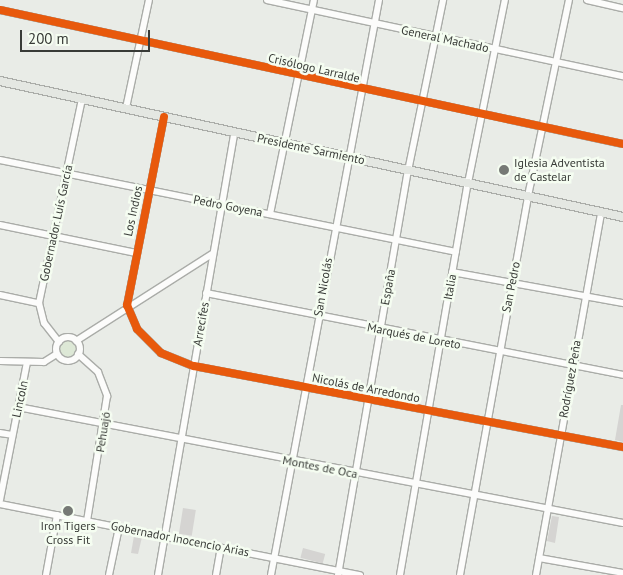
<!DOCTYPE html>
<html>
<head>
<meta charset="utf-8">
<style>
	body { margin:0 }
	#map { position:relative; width:623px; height:575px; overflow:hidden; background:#e9ece7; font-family:"PT Sans",sans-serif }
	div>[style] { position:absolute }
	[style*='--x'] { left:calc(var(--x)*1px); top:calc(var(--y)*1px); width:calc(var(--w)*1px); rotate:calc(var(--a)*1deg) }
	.green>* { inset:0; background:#dde8d6 }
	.round { border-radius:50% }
	.building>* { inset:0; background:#d5d4d2; transform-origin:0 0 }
	.roads { filter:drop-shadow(1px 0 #aaaca8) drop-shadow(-1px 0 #aaaca8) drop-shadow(0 1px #aaaca8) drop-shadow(0 -1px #aaaca8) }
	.minor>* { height:6px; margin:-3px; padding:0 3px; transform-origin:3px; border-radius:3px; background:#fcfcfb }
	.minor>.ring { margin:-3px; padding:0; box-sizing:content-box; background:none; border:6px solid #fcfcfb; border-radius:50% }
	.major>* { height:8px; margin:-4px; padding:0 4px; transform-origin:4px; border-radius:4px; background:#e4e7e2 }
	.cycleway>* { height:8px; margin:-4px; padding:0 4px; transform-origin:4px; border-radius:4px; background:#e8590c }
	.dots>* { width:14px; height:14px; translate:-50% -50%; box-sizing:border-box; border:2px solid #f5fdf1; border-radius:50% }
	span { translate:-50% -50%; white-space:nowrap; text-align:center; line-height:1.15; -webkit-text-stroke:5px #f5fdf1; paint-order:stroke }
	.street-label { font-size:12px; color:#383b37 }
	.poi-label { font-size:12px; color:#383b37 }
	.left { translate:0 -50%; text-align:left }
	.scale { position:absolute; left:20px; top:30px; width:130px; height:22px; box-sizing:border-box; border:2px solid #383b37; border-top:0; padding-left:6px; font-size:15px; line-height:18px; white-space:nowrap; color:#383b37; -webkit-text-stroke:4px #f5fdf1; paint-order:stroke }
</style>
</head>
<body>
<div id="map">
	<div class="green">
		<div class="round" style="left:58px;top:339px;width:20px;height:20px"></div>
	</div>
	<div class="building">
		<div style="clip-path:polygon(621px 405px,623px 405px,623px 442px,615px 440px)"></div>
		<div style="left:183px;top:508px;width:13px;height:26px;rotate:9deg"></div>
		<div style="clip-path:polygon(552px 516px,559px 517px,555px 543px,547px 541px)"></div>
		<div style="clip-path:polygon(134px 536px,142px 537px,138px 554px,131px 553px)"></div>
		<div style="left:303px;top:548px;width:23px;height:10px;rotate:15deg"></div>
	</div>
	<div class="roads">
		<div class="minor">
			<div style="--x:267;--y:0;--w:364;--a:12.1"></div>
			<div style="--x:587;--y:0;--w:37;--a:13"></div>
			<div style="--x:0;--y:10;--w:637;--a:12.14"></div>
			<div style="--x:126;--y:108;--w:110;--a:-78"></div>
			<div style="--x:164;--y:117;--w:192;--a:101.1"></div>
			<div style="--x:127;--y:305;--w:26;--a:67"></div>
			<div style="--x:137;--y:329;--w:34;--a:45"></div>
			<div style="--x:161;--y:353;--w:35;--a:22"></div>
			<div style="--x:194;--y:366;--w:437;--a:10.7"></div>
			<div style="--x:0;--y:160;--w:465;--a:11.4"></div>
			<div style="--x:270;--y:214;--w:218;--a:-78.4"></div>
			<div style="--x:0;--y:225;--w:139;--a:11.6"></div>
			<div style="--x:452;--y:272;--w:174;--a:10.3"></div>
			<div style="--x:206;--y:293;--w:425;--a:11.1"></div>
			<div style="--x:0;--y:295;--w:40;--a:12"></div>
			<div class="ring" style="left:56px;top:337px;width:18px;height:18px"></div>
			<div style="--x:76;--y:341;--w:161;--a:-32.6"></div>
			<div style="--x:59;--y:342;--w:24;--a:-128"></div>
			<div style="--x:44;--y:323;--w:21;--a:-104"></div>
			<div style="--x:39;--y:303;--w:208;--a:-78.1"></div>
			<div style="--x:78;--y:354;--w:27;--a:42"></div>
			<div style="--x:98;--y:372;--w:26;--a:69"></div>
			<div style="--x:107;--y:396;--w:127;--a:99.1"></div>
			<div style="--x:0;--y:361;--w:44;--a:1.3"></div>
			<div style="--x:44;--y:362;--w:15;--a:-32"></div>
			<div style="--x:18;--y:407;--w:616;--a:10.85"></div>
			<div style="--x:0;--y:433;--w:12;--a:9"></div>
			<div style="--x:0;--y:500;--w:140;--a:-78.9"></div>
			<div style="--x:0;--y:504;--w:367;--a:11.2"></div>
			<div style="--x:539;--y:558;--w:85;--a:10.1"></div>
			<div style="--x:46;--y:575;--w:61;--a:-79.6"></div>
			<div style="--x:109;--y:575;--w:49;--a:-78.2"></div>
			<div style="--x:158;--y:575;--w:448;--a:-80.2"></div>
			<div style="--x:216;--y:575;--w:27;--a:-80"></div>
			<div style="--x:271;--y:575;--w:585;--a:-79.36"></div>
			<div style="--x:338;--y:575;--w:410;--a:-80.2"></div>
			<div style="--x:408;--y:171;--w:175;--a:-78.4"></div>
			<div style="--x:400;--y:575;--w:398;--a:-80.2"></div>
			<div style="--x:468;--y:183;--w:187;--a:-78.6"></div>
			<div style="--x:460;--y:575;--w:385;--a:-79.8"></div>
			<div style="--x:528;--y:196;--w:200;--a:-78.2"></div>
			<div style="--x:536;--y:575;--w:369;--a:-79.8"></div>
		</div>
		<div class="major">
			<div style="--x:0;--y:81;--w:638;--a:12.31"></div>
		</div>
	</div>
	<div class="cycleway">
		<div style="--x:0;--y:10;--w:637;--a:12.14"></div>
		<div style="--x:164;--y:117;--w:192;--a:101.1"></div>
		<div style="--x:127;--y:305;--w:26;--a:67"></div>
		<div style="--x:137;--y:329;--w:34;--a:45"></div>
		<div style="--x:161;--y:353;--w:35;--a:22"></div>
		<div style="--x:194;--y:366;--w:437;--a:10.7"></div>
	</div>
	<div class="dots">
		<div style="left:504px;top:170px;background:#767975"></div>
		<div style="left:68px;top:511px;background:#767975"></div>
	</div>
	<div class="street-label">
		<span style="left:445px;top:39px;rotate:12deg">General Machado</span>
		<span style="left:314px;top:68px;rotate:13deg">Crisólogo Larralde</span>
		<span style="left:311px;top:149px;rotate:12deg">Presidente Sarmiento</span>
		<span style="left:228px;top:206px;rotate:11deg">Pedro Goyena</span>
		<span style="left:133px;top:211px;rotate:-78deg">Los Indios</span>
		<span style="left:56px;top:223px;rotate:-78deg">Gobernador Luís García</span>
		<span style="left:323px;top:287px;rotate:-80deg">San Nicolás</span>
		<span style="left:388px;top:287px;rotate:-80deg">España</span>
		<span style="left:450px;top:287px;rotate:-80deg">Italia</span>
		<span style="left:511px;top:287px;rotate:-79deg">San Pedro</span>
		<span style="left:201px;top:324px;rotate:-80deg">Arrecifes</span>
		<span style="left:414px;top:336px;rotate:11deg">Marqués de Loreto</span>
		<span style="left:570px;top:379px;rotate:-80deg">Rodríguez Peña</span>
		<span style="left:366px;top:388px;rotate:11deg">Nicolás de Arredondo</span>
		<span style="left:20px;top:399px;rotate:-78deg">Lincoln</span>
		<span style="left:103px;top:432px;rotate:-81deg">Pehuajó</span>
		<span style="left:320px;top:467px;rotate:11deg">Montes de Oca</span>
		<span style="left:180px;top:539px;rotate:11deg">Gobernador Inocencio Arias</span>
	</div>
	<div class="poi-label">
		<span class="left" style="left:514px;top:170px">Iglesia Adventista<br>de Castelar</span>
		<span style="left:68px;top:533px">Iron Tigers<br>Cross Fit</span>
	</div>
	<div class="scale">200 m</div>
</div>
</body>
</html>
